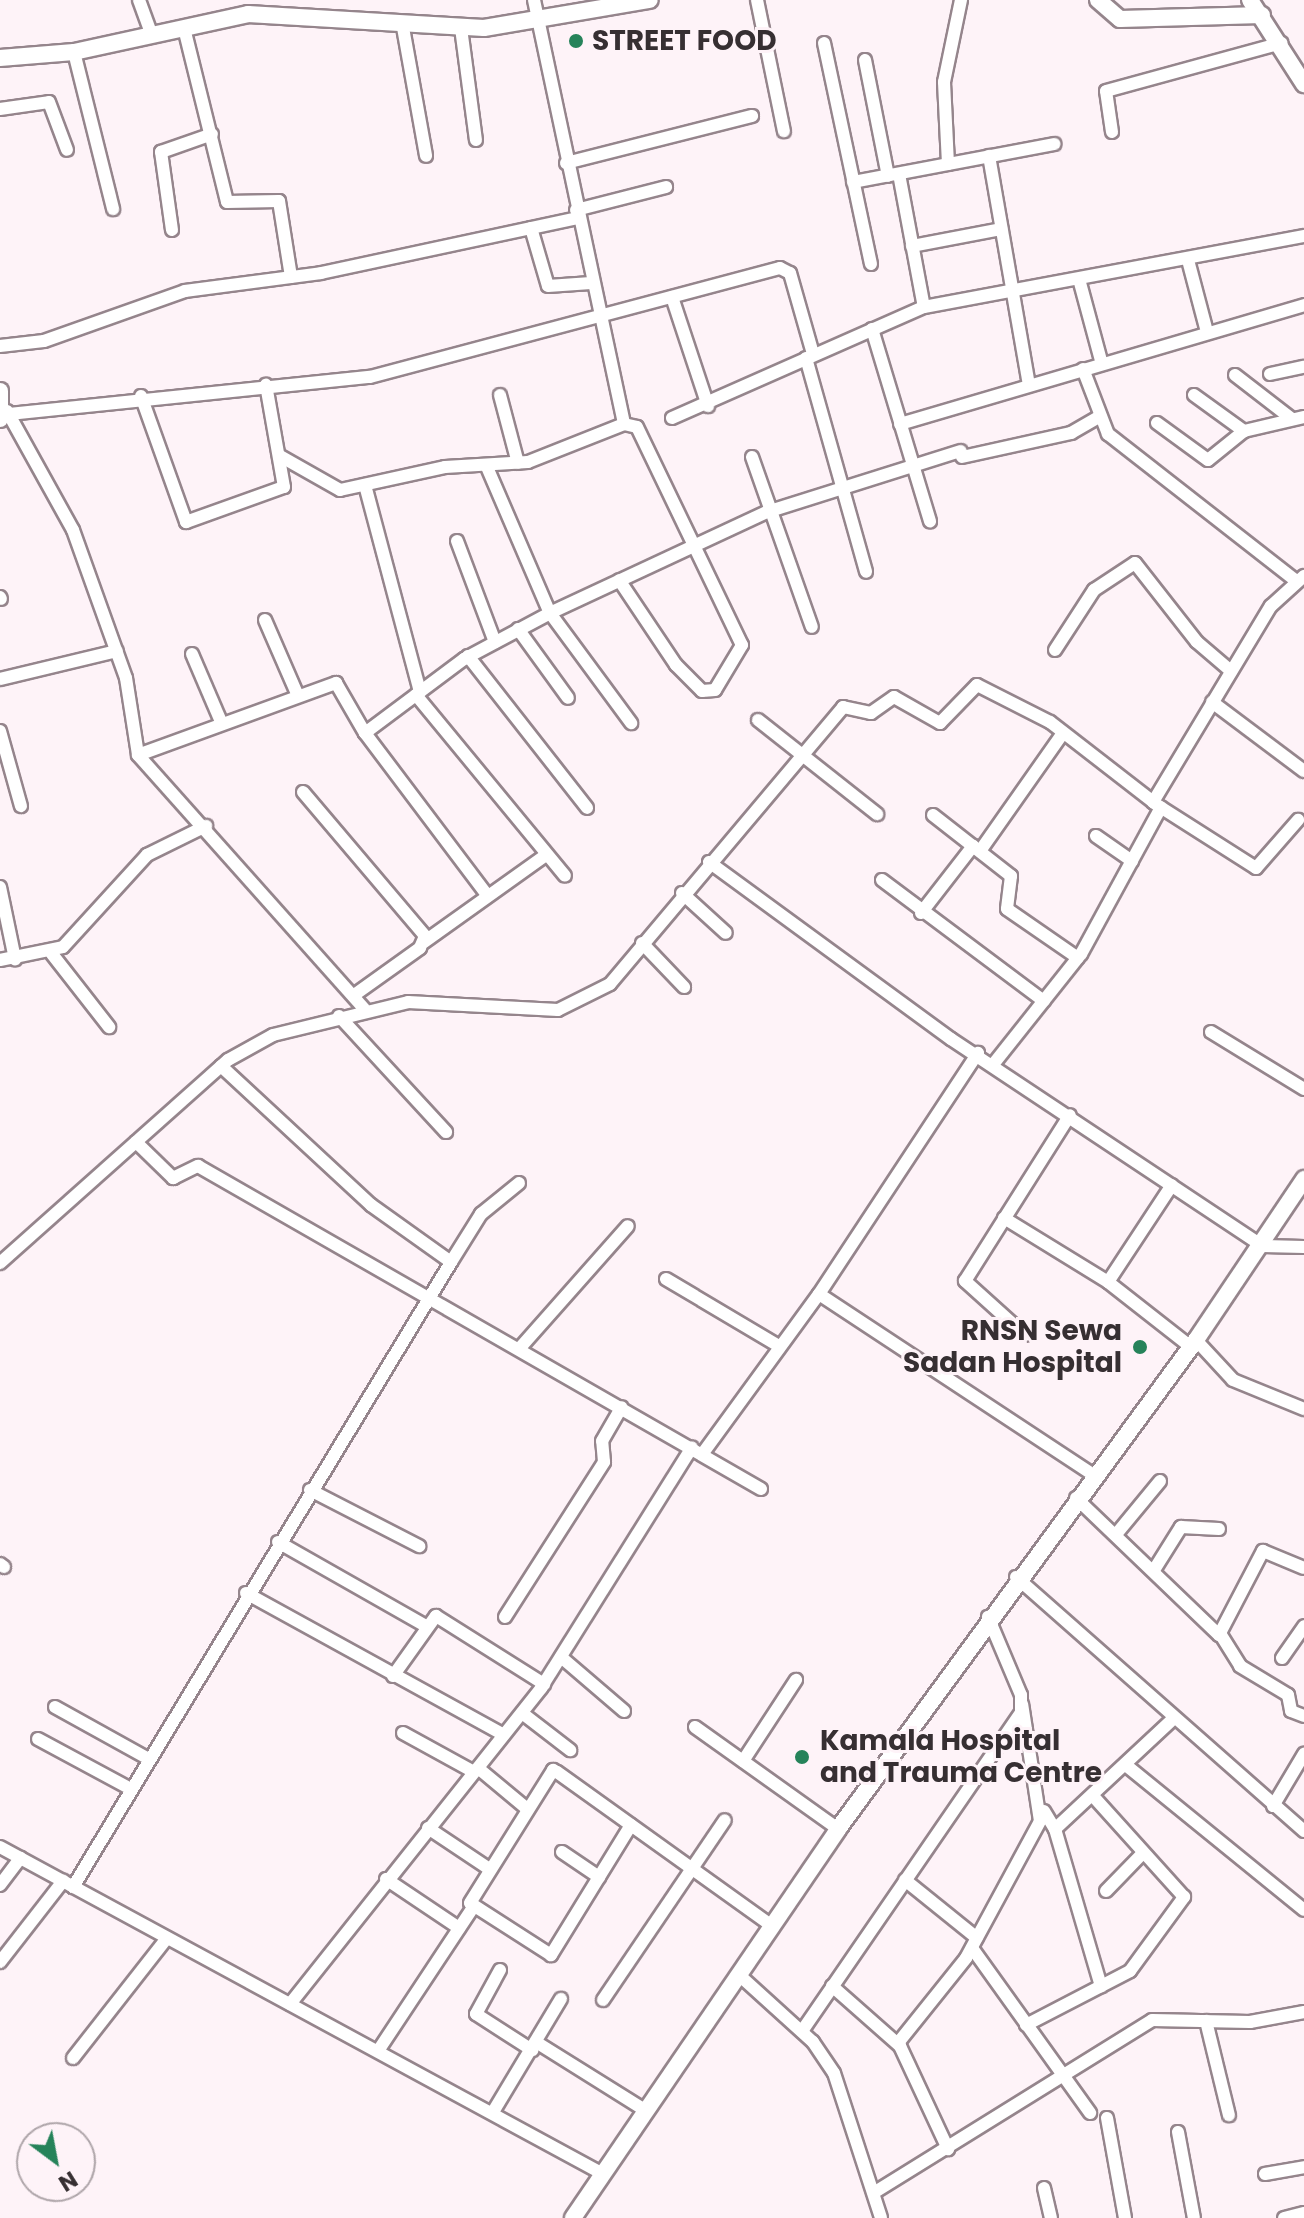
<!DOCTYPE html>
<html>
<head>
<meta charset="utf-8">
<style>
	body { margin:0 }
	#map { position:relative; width:1304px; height:2218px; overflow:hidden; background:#fef3f8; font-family:Poppins,sans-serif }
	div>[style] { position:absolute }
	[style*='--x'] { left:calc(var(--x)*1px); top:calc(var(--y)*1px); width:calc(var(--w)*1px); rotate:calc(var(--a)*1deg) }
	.roads { filter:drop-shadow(2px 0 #95858c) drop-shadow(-2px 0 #95858c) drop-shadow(0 2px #95858c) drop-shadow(0 -2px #95858c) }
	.street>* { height:12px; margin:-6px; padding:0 6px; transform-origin:6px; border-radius:6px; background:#fff }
	.secondary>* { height:16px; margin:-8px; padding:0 8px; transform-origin:8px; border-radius:8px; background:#fff }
	.dots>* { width:22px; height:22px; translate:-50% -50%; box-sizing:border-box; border:4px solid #fef3f8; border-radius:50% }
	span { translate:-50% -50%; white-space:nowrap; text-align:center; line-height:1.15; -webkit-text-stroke:6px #fef3f8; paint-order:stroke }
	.poi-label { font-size:28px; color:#362f32; font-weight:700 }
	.left { translate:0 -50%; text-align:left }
	.right { translate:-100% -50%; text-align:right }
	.north { position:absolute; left:16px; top:2122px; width:80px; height:80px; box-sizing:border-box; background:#fef3f8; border:2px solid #aea5a9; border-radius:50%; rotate:148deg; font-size:22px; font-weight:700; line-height:32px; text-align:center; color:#362f32 }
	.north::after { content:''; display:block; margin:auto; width:28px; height:36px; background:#26835a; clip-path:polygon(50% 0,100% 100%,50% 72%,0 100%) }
</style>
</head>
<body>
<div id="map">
	<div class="roads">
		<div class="street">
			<div style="--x:139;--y:0;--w:37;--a:70"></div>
			<div style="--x:534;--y:0;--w:433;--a:78"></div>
			<div style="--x:757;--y:0;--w:134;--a:78.4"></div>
			<div style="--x:402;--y:22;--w:136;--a:79.8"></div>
			<div style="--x:184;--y:28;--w:179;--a:76.1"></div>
			<div style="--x:227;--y:202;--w:52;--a:-1.1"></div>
			<div style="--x:279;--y:201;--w:77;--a:81"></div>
			<div style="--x:461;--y:28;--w:113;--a:82.4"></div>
			<div style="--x:824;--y:43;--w:226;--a:78"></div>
			<div style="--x:74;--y:52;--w:162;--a:76"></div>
			<div style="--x:865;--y:60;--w:118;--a:78.8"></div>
			<div style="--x:0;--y:109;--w:49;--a:-8.1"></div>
			<div style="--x:49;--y:102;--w:51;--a:69.4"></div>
			<div style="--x:1112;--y:132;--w:41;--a:-98.3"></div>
			<div style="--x:1106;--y:91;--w:182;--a:-15.3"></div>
			<div style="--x:989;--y:156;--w:232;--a:80.1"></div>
			<div style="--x:566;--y:163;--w:192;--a:-14.2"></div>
			<div style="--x:948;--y:164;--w:82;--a:-92.8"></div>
			<div style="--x:944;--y:82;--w:84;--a:-78.3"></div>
			<div style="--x:899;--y:174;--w:135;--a:79.4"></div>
			<div style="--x:853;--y:182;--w:205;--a:-10.7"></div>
			<div style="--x:576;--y:210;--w:93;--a:-14.3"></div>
			<div style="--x:531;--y:228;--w:60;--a:73.7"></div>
			<div style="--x:548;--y:286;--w:43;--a:-4"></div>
			<div style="--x:172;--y:230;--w:79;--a:-98"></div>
			<div style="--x:161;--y:152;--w:54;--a:-19.4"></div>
			<div style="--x:912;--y:246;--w:91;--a:-10.8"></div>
			<div style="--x:1188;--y:260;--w:74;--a:75.2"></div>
			<div style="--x:1079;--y:279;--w:88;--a:74.9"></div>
			<div style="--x:672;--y:297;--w:115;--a:71.7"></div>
			<div style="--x:872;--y:329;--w:201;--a:73.2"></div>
			<div style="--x:0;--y:346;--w:44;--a:-6.5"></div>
			<div style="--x:44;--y:341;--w:150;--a:-19.5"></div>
			<div style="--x:185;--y:291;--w:137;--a:-7.5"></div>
			<div style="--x:321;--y:273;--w:262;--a:-12.1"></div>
			<div style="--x:806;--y:358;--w:222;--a:74.3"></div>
			<div style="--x:1083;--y:369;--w:70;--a:69"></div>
			<div style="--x:1108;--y:434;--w:239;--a:38"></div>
			<div style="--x:1270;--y:374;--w:35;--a:-12"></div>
			<div style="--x:1235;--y:375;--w:72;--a:37.7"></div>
			<div style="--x:500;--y:395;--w:70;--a:75.2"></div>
			<div style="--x:1194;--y:395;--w:62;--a:35.8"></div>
			<div style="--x:141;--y:396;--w:134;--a:70.3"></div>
			<div style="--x:186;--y:522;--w:104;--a:-19.7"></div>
			<div style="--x:284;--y:487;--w:104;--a:-100"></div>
			<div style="--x:7;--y:411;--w:136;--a:61"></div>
			<div style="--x:73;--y:530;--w:157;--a:70.3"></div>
			<div style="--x:126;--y:678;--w:78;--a:81.1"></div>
			<div style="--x:138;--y:755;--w:340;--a:48.3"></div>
			<div style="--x:9;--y:414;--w:363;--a:-5.9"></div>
			<div style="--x:370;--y:377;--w:424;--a:-14.9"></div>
			<div style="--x:780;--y:268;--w:11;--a:27"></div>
			<div style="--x:790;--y:273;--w:84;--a:74.1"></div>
			<div style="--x:672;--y:418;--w:275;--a:-23.8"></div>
			<div style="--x:924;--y:307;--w:387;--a:-10.6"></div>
			<div style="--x:1157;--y:423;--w:63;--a:36"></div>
			<div style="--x:1208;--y:460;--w:46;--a:-38.9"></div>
			<div style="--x:1244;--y:431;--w:62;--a:-13.1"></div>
			<div style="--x:900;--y:424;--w:421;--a:-16.4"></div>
			<div style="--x:280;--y:456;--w:69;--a:29.5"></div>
			<div style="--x:340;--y:490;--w:107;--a:-12.4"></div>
			<div style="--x:445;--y:467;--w:83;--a:-3.4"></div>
			<div style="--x:528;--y:462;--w:103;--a:-21.6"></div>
			<div style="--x:624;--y:424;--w:13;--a:13"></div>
			<div style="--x:637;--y:427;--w:242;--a:64.3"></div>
			<div style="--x:742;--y:645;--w:52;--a:121"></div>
			<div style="--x:715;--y:690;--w:13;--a:176"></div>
			<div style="--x:702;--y:691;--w:37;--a:-135"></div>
			<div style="--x:676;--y:665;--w:102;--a:-123.8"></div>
			<div style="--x:752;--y:457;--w:180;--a:70.6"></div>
			<div style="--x:962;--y:457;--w:112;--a:-12.4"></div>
			<div style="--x:1071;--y:433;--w:32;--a:-30"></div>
			<div style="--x:487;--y:467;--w:159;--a:66.7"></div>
			<div style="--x:550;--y:613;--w:137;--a:53.6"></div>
			<div style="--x:365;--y:485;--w:214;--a:75.1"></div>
			<div style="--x:457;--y:541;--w:108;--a:69.4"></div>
			<div style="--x:0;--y:597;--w:2;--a:63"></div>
			<div style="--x:265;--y:620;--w:83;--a:66.5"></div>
			<div style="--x:518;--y:629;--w:85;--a:54.1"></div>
			<div style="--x:1055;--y:650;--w:72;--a:-57"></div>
			<div style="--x:1094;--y:590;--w:49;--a:-33.4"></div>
			<div style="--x:1135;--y:563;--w:100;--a:51.9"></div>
			<div style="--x:1197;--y:642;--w:45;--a:40.5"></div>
			<div style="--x:192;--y:654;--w:76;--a:66.8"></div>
			<div style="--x:468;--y:656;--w:193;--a:51.9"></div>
			<div style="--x:0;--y:679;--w:120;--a:-13.5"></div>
			<div style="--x:416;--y:695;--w:234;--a:50.5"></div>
			<div style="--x:1212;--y:702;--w:115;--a:36.9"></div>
			<div style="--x:758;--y:720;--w:152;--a:38.3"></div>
			<div style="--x:0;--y:731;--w:78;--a:74.4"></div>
			<div style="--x:365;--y:733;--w:124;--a:-36.8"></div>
			<div style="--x:464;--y:659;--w:98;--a:-28.1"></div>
			<div style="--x:550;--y:613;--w:239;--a:-25"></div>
			<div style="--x:767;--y:512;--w:203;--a:-17.5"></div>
			<div style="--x:138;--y:755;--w:211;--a:-20"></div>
			<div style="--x:336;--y:683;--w:58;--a:59.9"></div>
			<div style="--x:365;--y:733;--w:204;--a:53"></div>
			<div style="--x:303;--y:792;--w:189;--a:49.7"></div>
			<div style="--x:425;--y:936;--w:13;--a:113"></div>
			<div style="--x:420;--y:948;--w:82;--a:144.4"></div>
			<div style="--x:1154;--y:803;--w:121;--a:32.5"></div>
			<div style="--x:1256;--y:868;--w:64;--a:-48.8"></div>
			<div style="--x:933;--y:815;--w:99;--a:38"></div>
			<div style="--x:1011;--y:876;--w:33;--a:97"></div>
			<div style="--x:1007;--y:909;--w:86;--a:34.6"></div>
			<div style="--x:1096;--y:836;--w:44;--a:34.8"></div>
			<div style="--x:980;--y:851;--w:144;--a:-54.9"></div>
			<div style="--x:709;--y:862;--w:300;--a:36.2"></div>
			<div style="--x:951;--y:1039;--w:374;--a:33.6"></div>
			<div style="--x:1263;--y:1246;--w:41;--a:1.4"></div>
			<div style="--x:882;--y:880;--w:202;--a:36.8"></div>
			<div style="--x:0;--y:887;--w:74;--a:78.2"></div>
			<div style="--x:682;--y:893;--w:59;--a:42.3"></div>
			<div style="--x:921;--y:913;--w:85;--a:-52.2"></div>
			<div style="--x:424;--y:942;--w:150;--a:-35.5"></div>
			<div style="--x:642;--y:943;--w:61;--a:46.3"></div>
			<div style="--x:52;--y:954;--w:93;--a:52"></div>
			<div style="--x:0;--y:960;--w:64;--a:-11.7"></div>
			<div style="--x:63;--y:947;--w:125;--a:-47.6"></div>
			<div style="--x:147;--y:855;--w:66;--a:-26.2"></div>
			<div style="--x:339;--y:1016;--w:158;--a:47.3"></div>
			<div style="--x:1211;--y:1032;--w:109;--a:31.5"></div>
			<div style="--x:995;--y:1062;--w:138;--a:-51.5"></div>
			<div style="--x:1081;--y:954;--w:167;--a:-61.4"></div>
			<div style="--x:221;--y:1066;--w:205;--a:42.8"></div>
			<div style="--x:371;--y:1205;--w:98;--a:35.5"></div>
			<div style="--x:136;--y:1142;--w:52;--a:44.2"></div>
			<div style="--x:173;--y:1178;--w:28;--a:-26"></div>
			<div style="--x:198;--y:1166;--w:649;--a:29.84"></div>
			<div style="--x:1004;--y:1218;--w:122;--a:31.6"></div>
			<div style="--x:1108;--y:1282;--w:116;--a:-56.6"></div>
			<div style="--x:0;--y:1263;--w:305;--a:-41.7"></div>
			<div style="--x:228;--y:1060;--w:51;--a:-29.1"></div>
			<div style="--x:273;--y:1035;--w:139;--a:-13.7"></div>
			<div style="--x:408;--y:1002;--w:150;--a:3.1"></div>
			<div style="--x:558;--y:1010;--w:58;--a:-26.6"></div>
			<div style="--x:610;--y:984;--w:362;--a:-49.9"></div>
			<div style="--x:843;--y:707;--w:29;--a:12"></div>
			<div style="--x:871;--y:713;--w:28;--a:-35"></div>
			<div style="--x:894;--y:697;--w:53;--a:29.5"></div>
			<div style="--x:940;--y:723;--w:53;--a:-45.8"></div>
			<div style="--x:977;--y:685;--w:82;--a:26.9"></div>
			<div style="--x:1050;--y:722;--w:130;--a:37.8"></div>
			<div style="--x:1153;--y:802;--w:229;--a:-59"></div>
			<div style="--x:1271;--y:606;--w:45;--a:-42.3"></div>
			<div style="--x:666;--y:1279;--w:129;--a:30.7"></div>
			<div style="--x:1108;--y:1282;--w:105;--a:38.1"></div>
			<div style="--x:819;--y:1294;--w:328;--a:33.4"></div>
			<div style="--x:1025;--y:1335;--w:81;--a:-138"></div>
			<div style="--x:965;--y:1281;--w:196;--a:-57.7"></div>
			<div style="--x:1196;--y:1340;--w:54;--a:47.2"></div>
			<div style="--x:1233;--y:1380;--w:77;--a:22.2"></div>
			<div style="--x:519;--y:1349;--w:164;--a:-48.5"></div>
			<div style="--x:703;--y:1453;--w:197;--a:-53.9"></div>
			<div style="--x:819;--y:1294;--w:289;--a:-56.6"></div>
			<div style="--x:310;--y:1490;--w:123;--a:27.2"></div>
			<div style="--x:1076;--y:1498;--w:198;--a:43.8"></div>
			<div style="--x:1219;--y:1635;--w:95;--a:-62.4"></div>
			<div style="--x:1263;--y:1551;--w:44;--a:22.5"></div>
			<div style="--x:1118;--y:1532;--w:66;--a:-50.5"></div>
			<div style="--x:278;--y:1542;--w:170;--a:29.6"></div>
			<div style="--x:0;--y:1564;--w:5;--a:37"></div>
			<div style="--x:1154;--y:1570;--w:51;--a:-57.9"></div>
			<div style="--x:1181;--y:1527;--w:38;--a:3"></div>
			<div style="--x:1016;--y:1577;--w:384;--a:41.4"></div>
			<div style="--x:246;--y:1593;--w:294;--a:28.8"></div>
			<div style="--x:505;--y:1617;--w:184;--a:-57.4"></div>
			<div style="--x:604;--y:1462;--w:21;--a:-95"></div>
			<div style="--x:602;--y:1441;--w:39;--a:-60"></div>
			<div style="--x:1221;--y:1635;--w:36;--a:58"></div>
			<div style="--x:1240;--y:1666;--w:56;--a:31.1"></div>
			<div style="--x:1288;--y:1695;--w:16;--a:79"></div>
			<div style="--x:1291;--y:1711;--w:14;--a:21"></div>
			<div style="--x:561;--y:1657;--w:83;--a:40.6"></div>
			<div style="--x:1282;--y:1658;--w:39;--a:-55"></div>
			<div style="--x:393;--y:1676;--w:74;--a:-54.4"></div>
			<div style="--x:436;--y:1616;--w:128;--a:32.2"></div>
			<div style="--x:55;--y:1707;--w:107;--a:29"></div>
			<div style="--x:522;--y:1713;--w:61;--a:37.6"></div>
			<div style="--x:695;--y:1727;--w:176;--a:35.5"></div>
			<div style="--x:403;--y:1733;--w:81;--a:28.8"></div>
			<div style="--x:38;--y:1739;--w:106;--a:28.3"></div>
			<div style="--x:743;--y:1761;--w:97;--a:-56.8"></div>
			<div style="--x:1127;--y:1766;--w:228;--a:39.1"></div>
			<div style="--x:478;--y:1768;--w:62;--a:39.8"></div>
			<div style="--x:1273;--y:1806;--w:61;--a:-59.2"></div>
			<div style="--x:1044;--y:1811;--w:21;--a:59"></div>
			<div style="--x:1055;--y:1829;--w:164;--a:73.7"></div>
			<div style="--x:631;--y:1825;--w:153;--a:121.6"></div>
			<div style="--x:551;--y:1955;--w:96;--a:-147.3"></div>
			<div style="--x:470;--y:1903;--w:157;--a:-58"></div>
			<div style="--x:553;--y:1770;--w:4;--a:27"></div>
			<div style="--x:557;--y:1772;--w:263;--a:35.6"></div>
			<div style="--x:428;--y:1828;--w:72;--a:33.7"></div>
			<div style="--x:1055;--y:1829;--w:158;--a:-43"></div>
			<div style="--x:0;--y:1847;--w:686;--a:28.47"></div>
			<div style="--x:562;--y:1852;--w:45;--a:34"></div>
			<div style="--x:386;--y:1879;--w:88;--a:33.9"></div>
			<div style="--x:905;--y:1880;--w:92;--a:38.9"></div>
			<div style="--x:0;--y:1885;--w:34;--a:-53"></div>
			<div style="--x:73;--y:1887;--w:730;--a:-58.83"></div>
			<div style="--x:451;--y:1262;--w:57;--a:-58"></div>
			<div style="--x:481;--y:1214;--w:49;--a:-39.2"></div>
			<div style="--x:1106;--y:1891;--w:50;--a:-45.8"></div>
			<div style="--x:972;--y:1948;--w:203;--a:54.4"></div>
			<div style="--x:0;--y:1962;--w:103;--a:-52.1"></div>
			<div style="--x:500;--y:1970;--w:50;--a:118.6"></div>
			<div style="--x:476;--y:2014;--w:67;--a:32.7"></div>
			<div style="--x:738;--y:1974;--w:101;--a:42.2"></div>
			<div style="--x:813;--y:2042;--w:37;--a:56"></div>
			<div style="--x:834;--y:2073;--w:152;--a:72"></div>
			<div style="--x:832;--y:1986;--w:91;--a:41.4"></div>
			<div style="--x:900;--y:2046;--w:114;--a:65"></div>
			<div style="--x:603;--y:2000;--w:217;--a:-55.9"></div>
			<div style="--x:290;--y:2004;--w:404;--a:-51.5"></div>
			<div style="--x:541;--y:1688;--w:284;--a:-57.9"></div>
			<div style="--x:1206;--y:2021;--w:97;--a:76.3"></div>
			<div style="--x:1026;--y:2025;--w:117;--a:-27.4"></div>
			<div style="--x:1130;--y:1971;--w:92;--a:-53.9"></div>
			<div style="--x:1184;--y:1897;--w:135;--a:-132"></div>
			<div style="--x:802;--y:2031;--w:387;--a:-55.5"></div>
			<div style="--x:1021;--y:1712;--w:17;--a:-90"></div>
			<div style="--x:1021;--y:1695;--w:85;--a:-112.9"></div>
			<div style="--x:536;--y:2042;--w:128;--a:32"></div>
			<div style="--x:898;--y:2043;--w:109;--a:-51.3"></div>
			<div style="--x:966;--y:1958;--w:156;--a:-61.6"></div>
			<div style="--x:1040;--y:1821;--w:118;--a:-98.7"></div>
			<div style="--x:378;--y:2051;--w:174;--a:-56.5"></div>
			<div style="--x:73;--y:2058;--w:152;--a:-51.9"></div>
			<div style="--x:493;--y:2112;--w:132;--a:-59"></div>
			<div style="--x:1107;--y:2118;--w:102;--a:79.8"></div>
			<div style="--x:1178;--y:2132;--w:87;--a:79.5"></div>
			<div style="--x:1265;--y:2174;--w:40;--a:-10"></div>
			<div style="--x:1044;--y:2188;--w:31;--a:77"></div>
			<div style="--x:875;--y:2192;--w:326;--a:-31.8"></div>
			<div style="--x:1152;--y:2020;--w:98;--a:1.2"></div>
			<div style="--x:1250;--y:2022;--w:55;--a:-10.5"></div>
			<div style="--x:1284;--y:2218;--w:21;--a:-14"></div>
		</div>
		<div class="secondary">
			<div style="--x:1098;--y:0;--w:29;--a:41"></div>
			<div style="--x:1120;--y:19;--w:142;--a:-1.6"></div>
			<div style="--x:1250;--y:0;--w:100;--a:57.3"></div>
			<div style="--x:0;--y:58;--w:74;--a:-4.6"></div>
			<div style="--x:74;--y:52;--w:178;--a:-12.3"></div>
			<div style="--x:248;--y:14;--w:236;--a:3.4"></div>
			<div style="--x:484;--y:28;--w:168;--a:-9.6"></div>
			<div style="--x:0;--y:391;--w:28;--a:90"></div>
			<div style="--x:573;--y:2218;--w:471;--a:-55.7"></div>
			<div style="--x:838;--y:1829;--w:606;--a:-53.79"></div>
			<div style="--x:1196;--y:1340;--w:194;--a:-56.1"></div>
		</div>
	</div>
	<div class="dots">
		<div style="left:576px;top:41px;background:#26835a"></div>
		<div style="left:1140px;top:1347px;background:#26835a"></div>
		<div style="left:802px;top:1757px;background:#26835a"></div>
	</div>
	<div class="poi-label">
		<span class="left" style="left:592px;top:41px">STREET FOOD</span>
		<span class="right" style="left:1122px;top:1347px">RNSN Sewa<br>Sadan Hospital</span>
		<span class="left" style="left:820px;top:1757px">Kamala Hospital<br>and Trauma Centre</span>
	</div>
	<div class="north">N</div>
</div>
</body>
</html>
